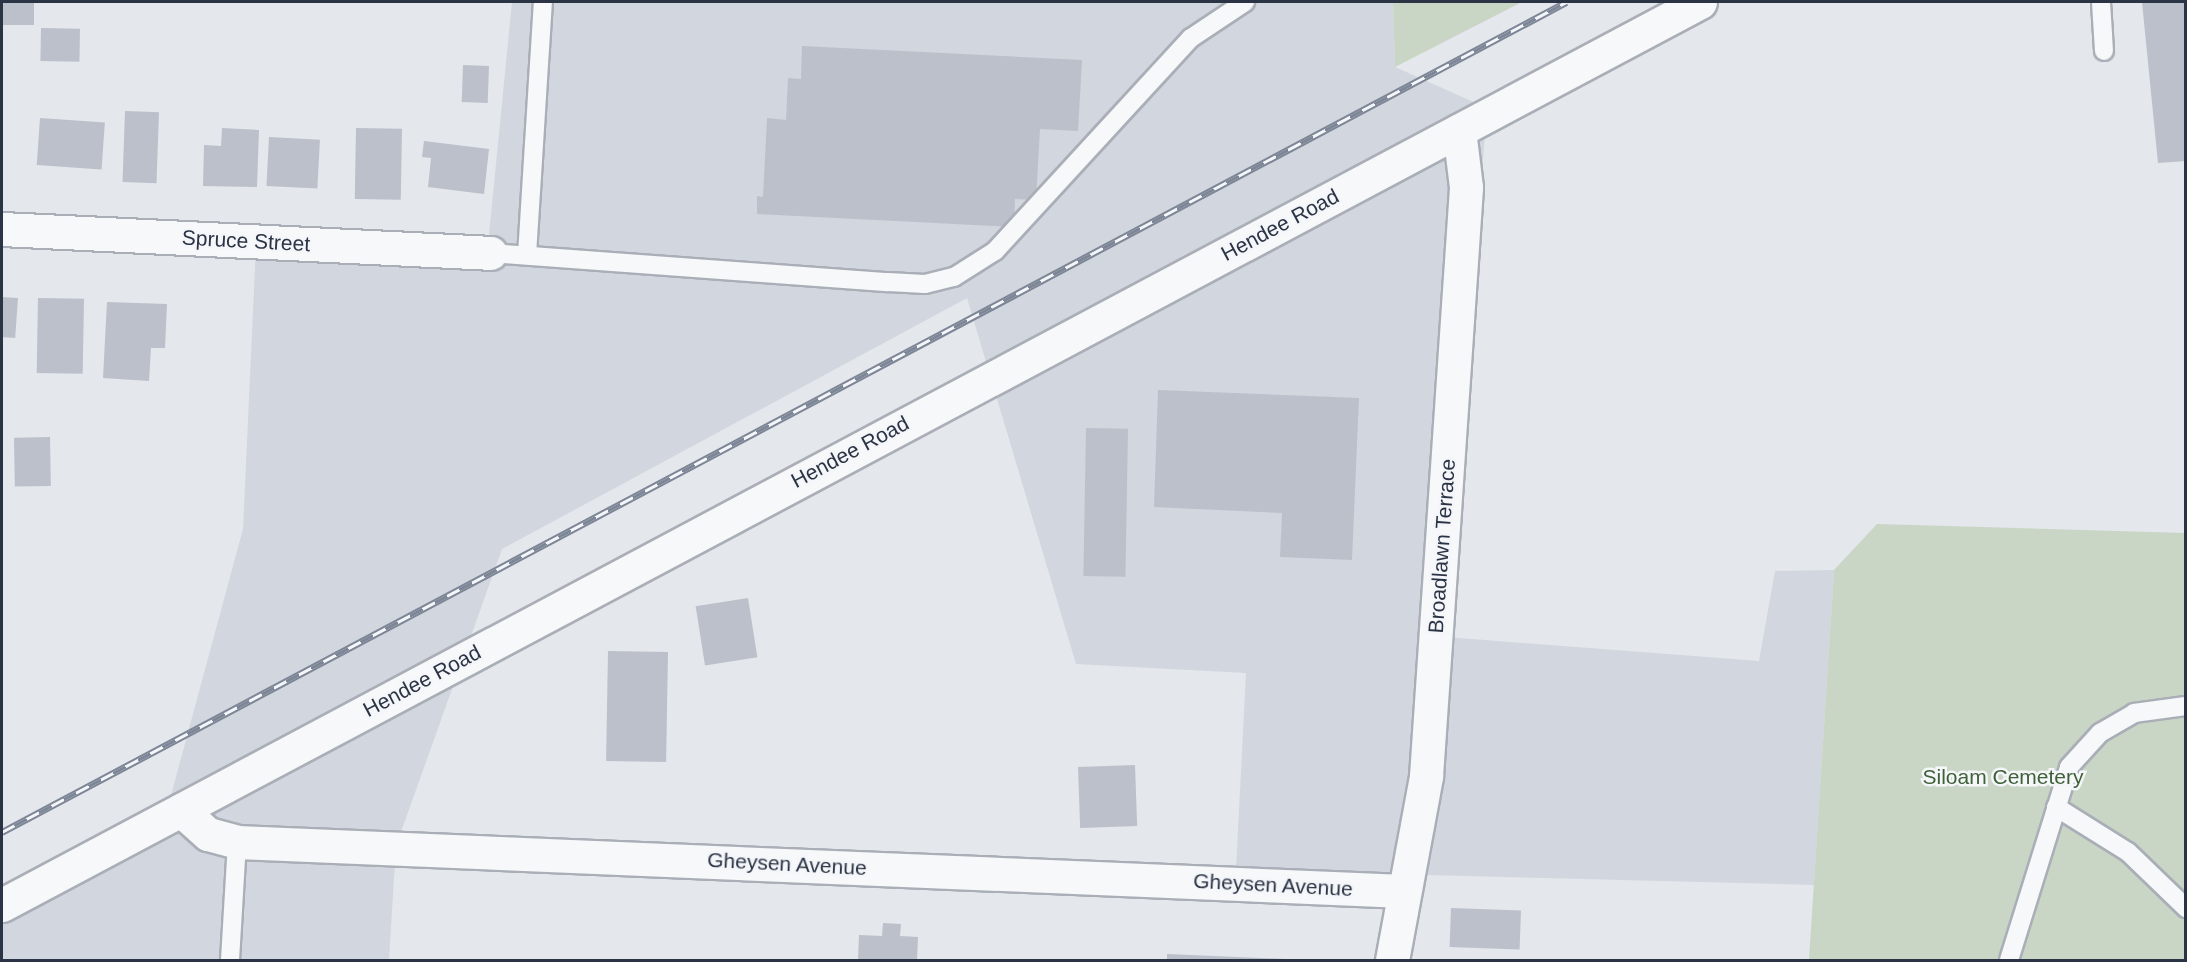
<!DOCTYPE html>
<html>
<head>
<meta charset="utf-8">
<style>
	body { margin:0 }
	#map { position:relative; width:2187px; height:962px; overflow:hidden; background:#e4e7ec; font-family:Arial,sans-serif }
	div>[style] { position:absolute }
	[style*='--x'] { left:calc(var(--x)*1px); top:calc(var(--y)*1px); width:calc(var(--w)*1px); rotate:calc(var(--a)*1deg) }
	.built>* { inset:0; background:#d2d6de }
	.green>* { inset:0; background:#c9d6c5 }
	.building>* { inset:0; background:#bbc0ca; transform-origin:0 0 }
	.roads { filter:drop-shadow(2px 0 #a9aeb7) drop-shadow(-2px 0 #a9aeb7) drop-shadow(0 2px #a9aeb7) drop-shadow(0 -2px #a9aeb7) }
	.lane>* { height:18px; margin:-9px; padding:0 9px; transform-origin:9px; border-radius:9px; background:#f7f8fa }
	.street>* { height:33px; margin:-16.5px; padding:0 16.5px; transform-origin:16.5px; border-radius:16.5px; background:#f7f8fa }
	.rail>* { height:7px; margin-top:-3.5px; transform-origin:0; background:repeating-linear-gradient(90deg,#f4f6f9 0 14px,#7d8696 0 28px); box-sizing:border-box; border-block:2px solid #7d8696 }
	span { translate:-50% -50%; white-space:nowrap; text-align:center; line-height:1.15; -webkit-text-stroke:5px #f4f6f9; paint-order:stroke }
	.street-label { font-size:21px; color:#2b3445 }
	.park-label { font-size:21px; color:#3f6138 }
	.frame { position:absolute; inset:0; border:3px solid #2b3445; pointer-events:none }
</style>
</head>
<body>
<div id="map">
	<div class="built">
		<div style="clip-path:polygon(512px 2px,1393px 2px,1395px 67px,1487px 108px,1446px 637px,1759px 661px,1775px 571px,1834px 570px,1814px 885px,1236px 870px,1246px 673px,1076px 664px,967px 298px,502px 549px,396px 846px,389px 960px,2px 960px,2px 899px,167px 810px,243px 529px,256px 246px,487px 255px)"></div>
	</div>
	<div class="green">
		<div style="clip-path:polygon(1393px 2px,1522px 2px,1395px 67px)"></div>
		<div style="clip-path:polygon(1877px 524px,2185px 533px,2185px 960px,1809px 960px,1834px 570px)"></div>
	</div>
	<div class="building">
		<div style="left:2px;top:2px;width:32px;height:23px"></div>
		<div style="clip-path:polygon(2142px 2px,2186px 2px,2186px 161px,2158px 163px)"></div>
		<div style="left:41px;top:28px;width:39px;height:33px;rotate:1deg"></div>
		<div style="clip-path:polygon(802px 46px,1082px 60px,1078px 131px,1040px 129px,1036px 200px,1015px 199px,1014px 227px,757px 214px,757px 196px,763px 197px,767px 118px,786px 120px,788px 78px,801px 79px)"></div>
		<div style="left:463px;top:65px;width:26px;height:37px;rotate:2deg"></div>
		<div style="left:125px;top:111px;width:34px;height:71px;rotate:2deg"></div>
		<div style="left:40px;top:118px;width:65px;height:47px;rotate:4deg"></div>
		<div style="clip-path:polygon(222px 128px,259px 130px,257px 187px,203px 186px,204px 145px,221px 146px)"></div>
		<div style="left:356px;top:128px;width:46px;height:71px;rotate:1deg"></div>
		<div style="left:269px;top:137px;width:51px;height:49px;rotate:3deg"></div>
		<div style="clip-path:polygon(424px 141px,489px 149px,484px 194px,428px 187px,431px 158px,422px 157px)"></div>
		<div style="left:2px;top:297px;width:16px;height:40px;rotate:4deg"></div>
		<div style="left:38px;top:298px;width:46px;height:75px;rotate:1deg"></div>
		<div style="clip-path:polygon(107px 302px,167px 304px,165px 348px,151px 348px,149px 381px,103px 378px)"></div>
		<div style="clip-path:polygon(1158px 390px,1359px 398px,1352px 560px,1280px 557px,1282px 513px,1154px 507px)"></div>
		<div style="left:1086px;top:428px;width:42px;height:148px;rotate:1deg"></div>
		<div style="left:50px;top:437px;width:49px;height:36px;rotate:89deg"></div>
		<div style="left:748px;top:598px;width:60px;height:53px;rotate:81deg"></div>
		<div style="left:608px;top:651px;width:60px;height:110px;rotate:1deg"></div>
		<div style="left:1135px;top:765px;width:61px;height:57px;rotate:88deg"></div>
		<div style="left:1451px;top:908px;width:70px;height:39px;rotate:2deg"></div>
		<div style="clip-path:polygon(883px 923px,901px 924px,900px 936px,918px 937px,917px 960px,858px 960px,859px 935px,882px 936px)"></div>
		<div style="clip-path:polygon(1167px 954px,1286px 959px,1286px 960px,1167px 960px)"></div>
	</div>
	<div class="roads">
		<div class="lane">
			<div style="--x:2101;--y:2;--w:49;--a:86.5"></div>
			<div style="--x:490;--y:253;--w:399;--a:4.2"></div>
			<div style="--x:888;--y:282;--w:37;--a:3"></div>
			<div style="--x:925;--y:284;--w:30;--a:-14"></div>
			<div style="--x:954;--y:277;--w:49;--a:-32.4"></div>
			<div style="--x:995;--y:251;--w:289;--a:-47.4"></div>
			<div style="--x:1191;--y:38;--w:65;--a:-33.7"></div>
			<div style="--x:527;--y:255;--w:254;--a:-86.4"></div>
			<div style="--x:2056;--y:807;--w:85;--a:32"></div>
			<div style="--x:2128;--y:852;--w:81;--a:44"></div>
			<div style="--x:230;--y:960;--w:118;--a:-86.6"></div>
			<div style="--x:2009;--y:960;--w:202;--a:-72.7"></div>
			<div style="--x:2069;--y:767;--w:46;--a:-47.6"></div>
			<div style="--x:2100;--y:733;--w:39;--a:-30"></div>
			<div style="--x:2134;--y:713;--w:52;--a:-7.7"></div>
		</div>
		<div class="street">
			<div style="--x:2;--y:229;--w:489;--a:2.8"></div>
			<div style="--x:181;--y:810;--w:36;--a:42"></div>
			<div style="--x:208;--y:834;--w:30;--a:15"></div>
			<div style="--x:237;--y:842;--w:1168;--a:2.4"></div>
			<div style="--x:2;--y:905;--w:1923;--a:-28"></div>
			<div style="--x:1392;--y:960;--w:187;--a:-79.5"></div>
			<div style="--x:1426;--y:776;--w:590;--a:-86.11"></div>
			<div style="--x:1466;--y:187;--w:57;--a:-97"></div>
		</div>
	</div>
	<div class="rail">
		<div style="--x:2;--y:832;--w:1771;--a:-27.95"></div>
	</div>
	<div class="street-label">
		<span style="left:1280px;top:225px;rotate:-28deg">Hendee Road</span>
		<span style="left:246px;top:241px;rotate:3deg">Spruce Street</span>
		<span style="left:850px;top:452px;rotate:-28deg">Hendee Road</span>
		<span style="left:1442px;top:546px;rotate:-86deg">Broadlawn Terrace</span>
		<span style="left:422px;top:681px;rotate:-28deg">Hendee Road</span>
		<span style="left:787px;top:864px;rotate:3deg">Gheysen Avenue</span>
		<span style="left:1273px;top:885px;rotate:3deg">Gheysen Avenue</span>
	</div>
	<div class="park-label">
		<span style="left:2003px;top:777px">Siloam Cemetery</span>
	</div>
	<div class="frame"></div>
</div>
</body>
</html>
